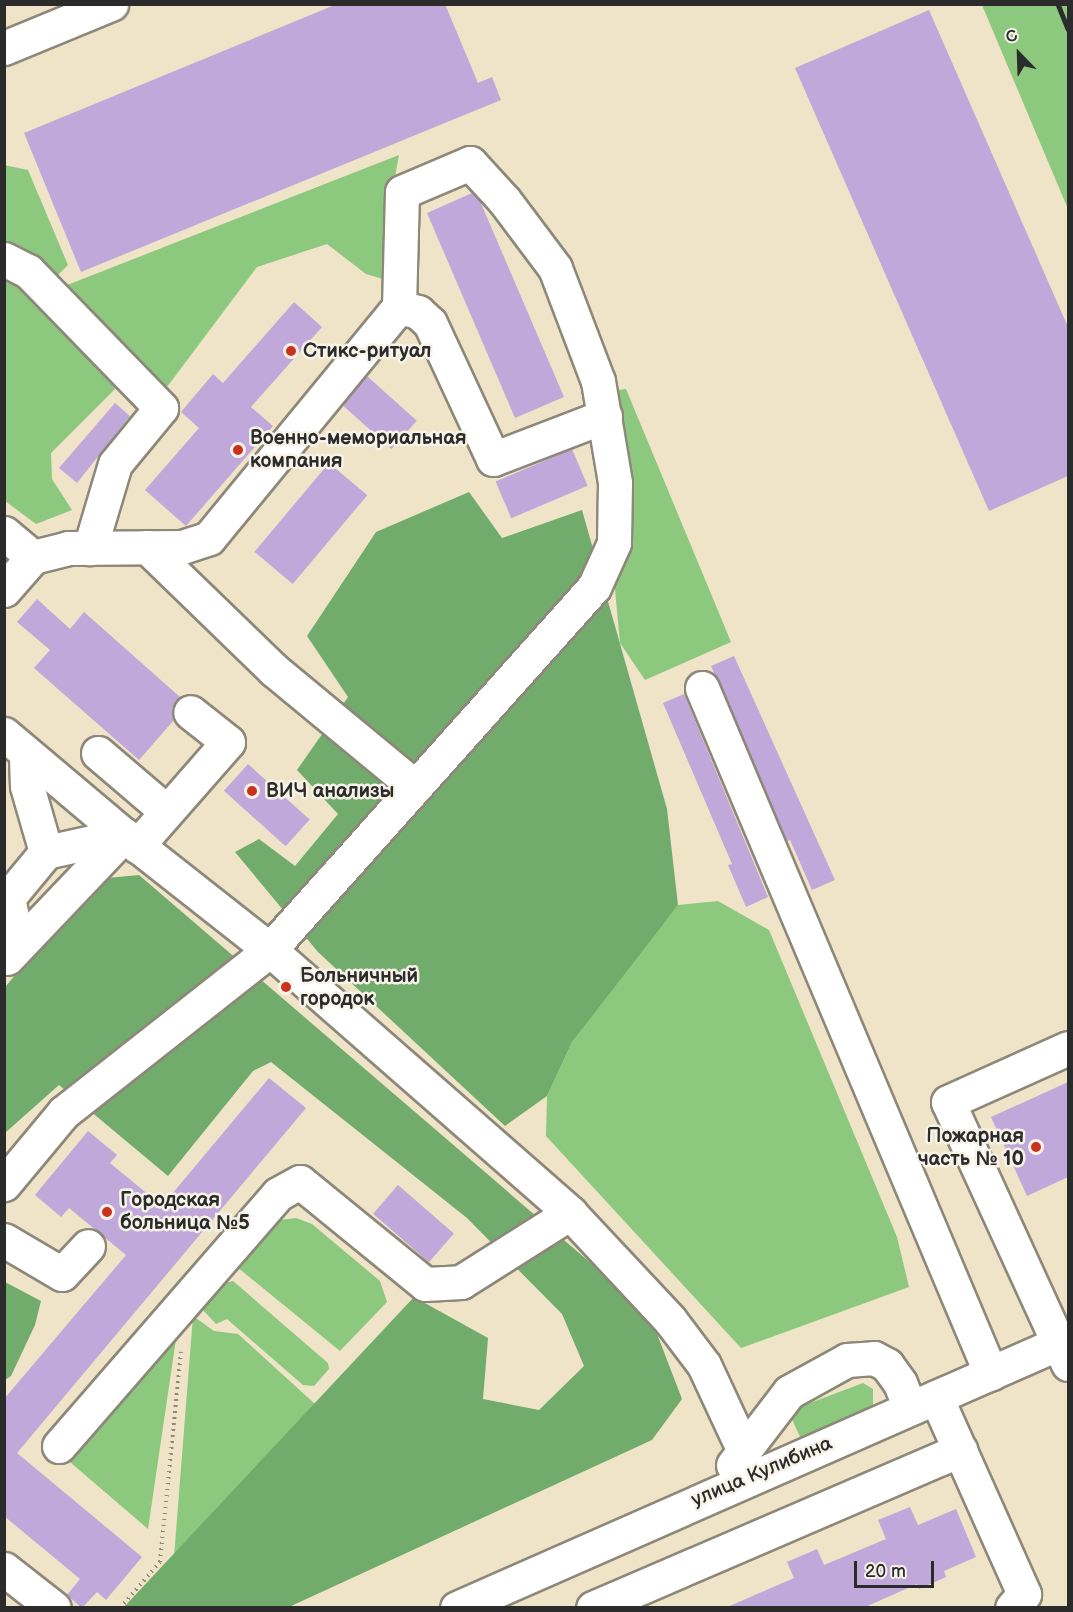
<!DOCTYPE html>
<html>
<head>
<meta charset="utf-8">
<style>
	body { margin:0 }
	#map { position:relative; width:1073px; height:1612px; overflow:hidden; background:#efe4c7; font-family:"Balsamiq Sans",sans-serif }
	div>[style] { position:absolute }
	[style*='--x'] { left:calc(var(--x)*1px); top:calc(var(--y)*1px); width:calc(var(--w)*1px); rotate:calc(var(--a)*1deg) }
	.green>* { inset:0; background:#8cc87d }
	.forest>* { inset:0; background:#71ac6c }
	.building>* { inset:0; background:#c0a8da; transform-origin:0 0 }
	.path>* { height:4px; margin-top:-2px; transform-origin:0; background:repeating-linear-gradient(90deg,#8d8879 0 1.5px,transparent 0 6px) }
	.roads { filter:drop-shadow(2px 0 #8d8879) drop-shadow(-2px 0 #8d8879) drop-shadow(0 2px #8d8879) drop-shadow(0 -2px #8d8879) }
	.minor>* { height:33px; margin:-16.5px; padding:0 16.5px; transform-origin:16.5px; border-radius:16.5px; background:#fff }
	.rail>* { height:4.5px; margin:-2.25px; padding:0 2.25px; transform-origin:2.25px; border-radius:2.25px; background:#2b2b2b }
	.dots>* { width:16px; height:16px; translate:-50% -50%; box-sizing:border-box; border:3px solid #f7f3e8; border-radius:50% }
	span { translate:-50% -50%; white-space:nowrap; text-align:center; line-height:1.15; -webkit-text-stroke:5px #f7f3e8; paint-order:stroke }
	.poi-label { font-size:20px; color:#2b2b2b; font-weight:700 }
	.left { translate:0 -50%; text-align:left }
	.right { translate:-100% -50%; text-align:right }
	.street-label { font-size:20px; color:#2b2b2b }
	.frame { position:absolute; inset:0; border:6px solid #2b2b2b; pointer-events:none }
	.north { position:absolute; left:989px; top:24px; width:60px; height:60px; -webkit-text-stroke:4px #f7f3e8; paint-order:stroke; rotate:337deg; font-size:16px; font-weight:700; line-height:24px; text-align:center; color:#2b2b2b }
	.north::after { content:''; display:block; margin:auto; width:21px; height:27px; background:#2b2b2b; clip-path:polygon(50% 0,100% 100%,50% 72%,0 100%) }
	.scale { position:absolute; left:854px; top:1561px; width:80px; height:27px; box-sizing:border-box; border:3px solid #2b2b2b; border-top:0; padding-left:8px; font-size:18px; line-height:21px; white-space:nowrap; color:#2b2b2b; -webkit-text-stroke:4px #f7f3e8; paint-order:stroke }
</style>
</head>
<body>
<div id="map">
	<div class="green">
		<div style="clip-path:polygon(982px 5px,1068px 5px,1068px 209px)"></div>
		<div style="clip-path:polygon(399px 155px,392px 193px,386px 280px,366px 274px,327px 244px,257px 267px,161px 395px,57px 289px)"></div>
		<div style="clip-path:polygon(4px 165px,28px 170px,68px 265px,52px 281px,5px 246px)"></div>
		<div style="clip-path:polygon(5px 270px,122px 382px,51px 453px,52px 479px,72px 510px,36px 524px,5px 501px)"></div>
		<div style="clip-path:polygon(626px 389px,731px 642px,645px 680px,620px 643px,614px 579px,631px 500px,618px 390px)"></div>
		<div style="clip-path:polygon(718px 901px,769px 930px,897px 1237px,909px 1287px,741px 1348px,546px 1136px,547px 1096px,572px 1042px,612px 986px,678px 905px)"></div>
		<div style="clip-path:polygon(296px 1218px,312px 1224px,380px 1281px,387px 1302px,340px 1351px,237px 1267px,271px 1221px)"></div>
		<div style="clip-path:polygon(233px 1281px,328px 1363px,329px 1369px,314px 1386px,303px 1385px,227px 1319px,216px 1324px,201px 1308px,221px 1284px)"></div>
		<div style="clip-path:polygon(193px 1316px,214px 1331px,238px 1334px,315px 1404px,174px 1557px)"></div>
		<div style="clip-path:polygon(171px 1328px,176px 1339px,148px 1529px,63px 1456px)"></div>
		<div style="clip-path:polygon(863px 1383px,873px 1389px,873px 1409px,801px 1439px,790px 1415px,802px 1406px)"></div>
	</div>
	<div class="forest">
		<div style="clip-path:polygon(469px 492px,502px 538px,582px 510px,667px 809px,678px 905px,572px 1042px,547px 1096px,505px 1126px,318px 952px,235px 852px,259px 839px,295px 866px,338px 814px,297px 770px,348px 697px,307px 636px,376px 532px)"></div>
		<div style="clip-path:polygon(139px 875px,649px 1313px,682px 1399px,652px 1440px,289px 1607px,124px 1607px,414px 1297px,488px 1338px,483px 1399px,539px 1410px,584px 1366px,562px 1314px,467px 1218px,271px 1062px,253px 1071px,168px 1176px,59px 1085px,5px 1133px,5px 987px,97px 879px)"></div>
		<div style="clip-path:polygon(5px 1282px,41px 1301px,35px 1325px,11px 1376px,5px 1380px)"></div>
	</div>
	<div class="building">
		<div style="clip-path:polygon(337px 4px,445px 4px,478px 83px,492px 77px,501px 100px,81px 272px,24px 133px)"></div>
		<div style="clip-path:polygon(929px 10px,1068px 327px,1068px 476px,989px 511px,795px 68px)"></div>
		<div style="clip-path:polygon(472px 193px,480px 201px,564px 397px,515px 418px,427px 213px)"></div>
		<div style="clip-path:polygon(294px 302px,322px 327px,251px 407px,273px 426px,186px 526px,145px 490px,199px 428px,181px 412px,213px 374px,223px 383px)"></div>
		<div style="left:367px;top:376px;width:67px;height:38px;rotate:42deg"></div>
		<div style="clip-path:polygon(115px 403px,130px 416px,77px 483px,59px 468px)"></div>
		<div style="left:572px;top:449px;width:40px;height:83px;rotate:67deg"></div>
		<div style="left:329px;top:463px;width:50px;height:116px;rotate:40deg"></div>
		<div style="clip-path:polygon(37px 599px,70px 629px,84px 612px,180px 697px,172px 709px,174px 720px,139px 760px,34px 668px,50px 650px,17px 622px)"></div>
		<div style="clip-path:polygon(734px 656px,835px 880px,812px 890px,790px 840px,787px 841px,711px 666px)"></div>
		<div style="clip-path:polygon(684px 694px,768px 897px,746px 907px,728px 865px,732px 864px,663px 703px)"></div>
		<div style="left:248px;top:764px;width:83px;height:36px;rotate:42deg"></div>
		<div style="clip-path:polygon(269px 1078px,306px 1108px,17px 1453px,142px 1557px,106px 1600px,97px 1592px,82px 1608px,67px 1595px,80px 1579px,4px 1516px,4px 1399px,126px 1255px,69px 1208px,61px 1217px,35px 1195px,88px 1131px,117px 1155px,110px 1163px,162px 1206px)"></div>
		<div style="clip-path:polygon(1068px 1082px,1068px 1177px,1027px 1196px,991px 1117px)"></div>
		<div style="left:398px;top:1185px;width:74px;height:38px;rotate:41deg"></div>
		<div style="clip-path:polygon(910px 1507px,918px 1525px,956px 1509px,976px 1557px,944px 1571px,946px 1577px,919px 1589px,917px 1584px,863px 1608px,725px 1608px,794px 1578px,787px 1562px,817px 1549px,824px 1565px,886px 1539px,878px 1520px)"></div>
	</div>
	<div class="path">
		<div style="--x:120;--y:1608;--w:61;--a:-49"></div>
		<div style="--x:160;--y:1562;--w:211;--a:-84.3"></div>
	</div>
	<div class="roads">
		<div class="minor">
			<div style="--x:4;--y:48;--w:116;--a:-22.4"></div>
			<div style="--x:4;--y:259;--w:27;--a:27"></div>
			<div style="--x:28;--y:271;--w:191;--a:45.8"></div>
			<div style="--x:161;--y:408;--w:72;--a:129.4"></div>
			<div style="--x:115;--y:464;--w:88;--a:106.6"></div>
			<div style="--x:399;--y:307;--w:20;--a:15"></div>
			<div style="--x:418;--y:312;--w:16;--a:43"></div>
			<div style="--x:430;--y:323;--w:150;--a:65.1"></div>
			<div style="--x:493;--y:459;--w:120;--a:-21"></div>
			<div style="--x:4;--y:533;--w:38;--a:40"></div>
			<div style="--x:147;--y:547;--w:177;--a:44.1"></div>
			<div style="--x:274;--y:670;--w:182;--a:39.6"></div>
			<div style="--x:4;--y:590;--w:44;--a:-48.7"></div>
			<div style="--x:33;--y:557;--w:36;--a:-14"></div>
			<div style="--x:68;--y:548;--w:114;--a:-0.5"></div>
			<div style="--x:182;--y:547;--w:28;--a:-18"></div>
			<div style="--x:209;--y:538;--w:299;--a:-50.6"></div>
			<div style="--x:399;--y:307;--w:115;--a:-88.5"></div>
			<div style="--x:402;--y:192;--w:74;--a:-23.1"></div>
			<div style="--x:470;--y:163;--w:50;--a:47.4"></div>
			<div style="--x:504;--y:200;--w:85;--a:53.1"></div>
			<div style="--x:555;--y:268;--w:121;--a:69.2"></div>
			<div style="--x:598;--y:381;--w:103;--a:80.5"></div>
			<div style="--x:615;--y:483;--w:60;--a:91"></div>
			<div style="--x:614;--y:543;--w:48;--a:114.4"></div>
			<div style="--x:594;--y:587;--w:487;--a:131.8"></div>
			<div style="--x:270;--y:950;--w:262;--a:141.8"></div>
			<div style="--x:64;--y:1112;--w:94;--a:129.8"></div>
			<div style="--x:702;--y:688;--w:744;--a:67.16"></div>
			<div style="--x:4;--y:734;--w:157;--a:40.1"></div>
			<div style="--x:124;--y:835;--w:186;--a:38.2"></div>
			<div style="--x:270;--y:950;--w:399;--a:41.2"></div>
			<div style="--x:570;--y:1213;--w:146;--a:46.9"></div>
			<div style="--x:670;--y:1320;--w:56;--a:52.9"></div>
			<div style="--x:704;--y:1365;--w:95;--a:65.1"></div>
			<div style="--x:98;--y:753;--w:89;--a:40.5"></div>
			<div style="--x:137;--y:846;--w:138;--a:-48.8"></div>
			<div style="--x:228;--y:742;--w:48;--a:-141.7"></div>
			<div style="--x:46;--y:852;--w:80;--a:-12.3"></div>
			<div style="--x:18;--y:945;--w:48;--a:-102"></div>
			<div style="--x:8;--y:898;--w:60;--a:-50.4"></div>
			<div style="--x:46;--y:852;--w:69;--a:-106.1"></div>
			<div style="--x:27;--y:786;--w:32;--a:-92"></div>
			<div style="--x:7;--y:958;--w:170;--a:-46.4"></div>
			<div style="--x:4;--y:1240;--w:67;--a:30.4"></div>
			<div style="--x:62;--y:1274;--w:38;--a:-47"></div>
			<div style="--x:1068;--y:1364;--w:288;--a:-114.6"></div>
			<div style="--x:948;--y:1102;--w:132;--a:-24.2"></div>
			<div style="--x:936;--y:1397;--w:216;--a:65.9"></div>
			<div style="--x:1024;--y:1594;--w:18;--a:131"></div>
			<div style="--x:59;--y:1446;--w:334;--a:-49"></div>
			<div style="--x:278;--y:1194;--w:25;--a:-29"></div>
			<div style="--x:300;--y:1182;--w:161;--a:39.2"></div>
			<div style="--x:425;--y:1284;--w:36;--a:-3"></div>
			<div style="--x:461;--y:1282;--w:129;--a:-32.3"></div>
			<div style="--x:733;--y:1465;--w:92;--a:-52.5"></div>
			<div style="--x:789;--y:1392;--w:66;--a:-28.9"></div>
			<div style="--x:847;--y:1360;--w:27;--a:-4"></div>
			<div style="--x:874;--y:1358;--w:15;--a:28"></div>
			<div style="--x:887;--y:1365;--w:22;--a:54"></div>
			<div style="--x:900;--y:1383;--w:27;--a:68"></div>
			<div style="--x:4;--y:1569;--w:63;--a:38"></div>
			<div style="--x:457;--y:1608;--w:668;--a:-23.76"></div>
			<div style="--x:593;--y:1608;--w:400;--a:-23.3"></div>
		</div>
	</div>
	<div class="rail">
		<div style="--x:1058;--y:4;--w:27;--a:68"></div>
	</div>
	<div class="dots">
		<div style="left:291px;top:351px;background:#c8321e"></div>
		<div style="left:238px;top:450px;background:#c8321e"></div>
		<div style="left:252px;top:791px;background:#c8321e"></div>
		<div style="left:286px;top:987px;background:#c8321e"></div>
		<div style="left:1036px;top:1147px;background:#c8321e"></div>
		<div style="left:107px;top:1212px;background:#c8321e"></div>
	</div>
	<div class="poi-label">
		<span class="left" style="left:303px;top:351px">Стикс-ритуал</span>
		<span class="left" style="left:250px;top:450px">Военно-мемориальная<br>компания</span>
		<span class="left" style="left:266px;top:791px">ВИЧ анализы</span>
		<span class="left" style="left:300px;top:988px">Больничный<br>городок</span>
		<span class="right" style="left:1024px;top:1148px">Пожарная<br>часть № 10</span>
		<span class="left" style="left:120px;top:1212px">Городская<br>больница №5</span>
	</div>
	<div class="street-label">
		<span style="left:762px;top:1472px;rotate:-23deg">улица Кулибина</span>
	</div>
	<div class="frame"></div>
	<div class="north">С</div>
	<div class="scale">20 m</div>
</div>
</body>
</html>
